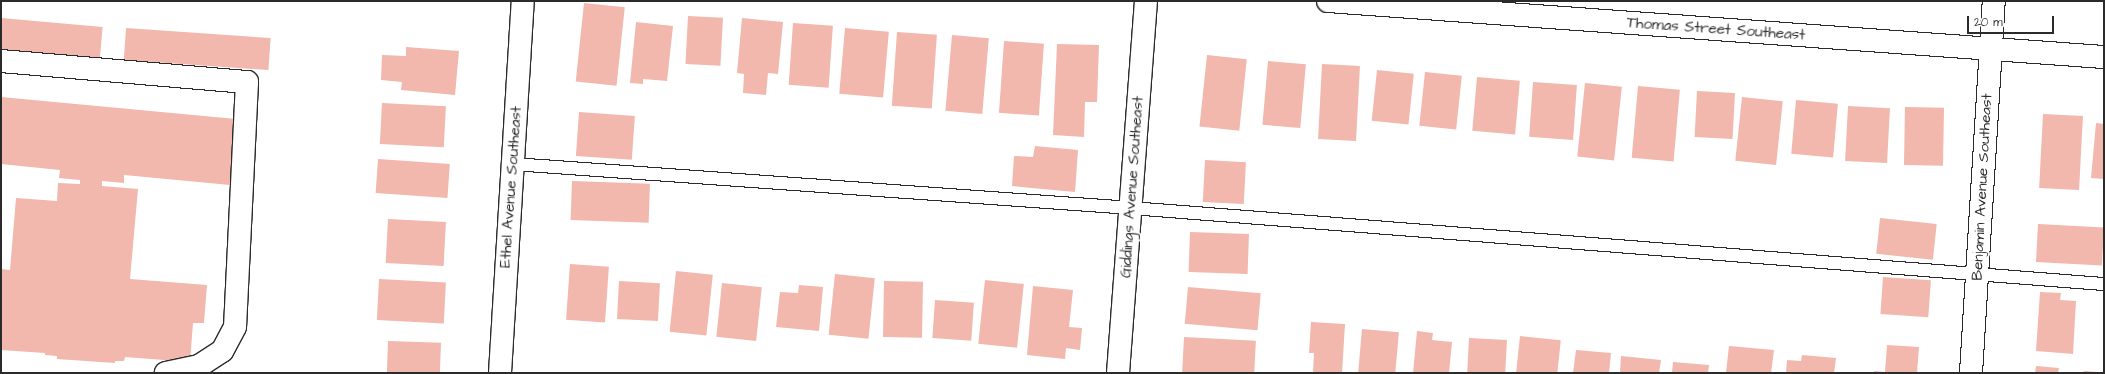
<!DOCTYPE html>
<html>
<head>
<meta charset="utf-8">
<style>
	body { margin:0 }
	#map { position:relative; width:2105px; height:374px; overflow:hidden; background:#fff; font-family:"Architects Daughter",sans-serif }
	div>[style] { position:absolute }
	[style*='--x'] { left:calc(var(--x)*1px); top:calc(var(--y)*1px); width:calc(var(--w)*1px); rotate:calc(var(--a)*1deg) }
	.building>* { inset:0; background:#f2b7ad; transform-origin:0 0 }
	.roads { filter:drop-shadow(1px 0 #2b2b2b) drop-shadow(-1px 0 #2b2b2b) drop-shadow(0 1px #2b2b2b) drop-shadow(0 -1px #2b2b2b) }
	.lane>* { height:12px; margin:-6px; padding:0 6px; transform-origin:6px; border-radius:6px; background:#fff }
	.street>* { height:22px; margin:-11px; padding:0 11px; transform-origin:11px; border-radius:11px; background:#fff }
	span { translate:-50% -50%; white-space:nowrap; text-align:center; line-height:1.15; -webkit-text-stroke:3.5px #fff; paint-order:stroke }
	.street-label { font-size:15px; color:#2b2b2b }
	.frame { position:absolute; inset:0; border:2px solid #2b2b2b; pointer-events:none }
	.scale { position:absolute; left:1967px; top:16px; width:87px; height:18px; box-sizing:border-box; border:2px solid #2b2b2b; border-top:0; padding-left:5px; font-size:12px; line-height:14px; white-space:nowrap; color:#2b2b2b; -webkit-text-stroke:3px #fff; paint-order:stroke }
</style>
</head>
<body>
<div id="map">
	<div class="building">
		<div style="left:584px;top:3px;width:41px;height:79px;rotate:6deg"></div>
		<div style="left:688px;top:16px;width:35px;height:48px;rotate:3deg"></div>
		<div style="left:1px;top:18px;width:102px;height:33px;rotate:5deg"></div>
		<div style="clip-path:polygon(742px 18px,783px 22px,778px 74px,768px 73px,766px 95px,743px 93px,744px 74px,737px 73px)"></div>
		<div style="clip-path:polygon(636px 22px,673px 26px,667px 81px,643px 79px,643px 84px,630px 83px)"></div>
		<div style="left:793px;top:23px;width:40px;height:62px;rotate:4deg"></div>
		<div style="left:126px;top:28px;width:145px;height:32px;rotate:4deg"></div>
		<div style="left:845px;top:28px;width:44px;height:66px;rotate:5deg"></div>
		<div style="left:897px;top:32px;width:40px;height:74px;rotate:4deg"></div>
		<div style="left:952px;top:35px;width:37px;height:76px;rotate:5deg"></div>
		<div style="left:1004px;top:41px;width:40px;height:72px;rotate:4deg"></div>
		<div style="clip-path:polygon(1057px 44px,1099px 45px,1097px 102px,1085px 102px,1084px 137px,1053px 135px)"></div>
		<div style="clip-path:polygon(406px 47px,459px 51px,455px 95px,401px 90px,402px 82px,381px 80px,382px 55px,406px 56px)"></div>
		<div style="left:1207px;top:55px;width:40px;height:72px;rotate:6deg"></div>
		<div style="left:1268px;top:61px;width:38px;height:64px;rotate:5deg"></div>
		<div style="left:1322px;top:64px;width:38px;height:75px;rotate:3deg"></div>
		<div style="left:1377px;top:70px;width:37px;height:51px;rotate:6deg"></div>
		<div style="left:1425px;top:72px;width:37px;height:54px;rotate:6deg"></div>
		<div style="left:1477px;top:77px;width:43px;height:54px;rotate:5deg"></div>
		<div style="left:1533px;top:82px;width:44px;height:55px;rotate:4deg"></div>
		<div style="left:1585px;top:83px;width:37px;height:74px;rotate:6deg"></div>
		<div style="left:1638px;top:86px;width:42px;height:72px;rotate:5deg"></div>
		<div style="left:1697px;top:91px;width:38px;height:46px;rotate:3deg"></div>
		<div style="clip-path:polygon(1px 97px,236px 119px,230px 185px,124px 175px,124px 183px,102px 181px,102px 186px,138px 189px,130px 279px,207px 285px,204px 323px,193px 323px,190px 362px,125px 357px,124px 361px,115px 361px,115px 363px,57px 359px,57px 356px,45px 355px,45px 353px,1px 350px,1px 269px,10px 270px,16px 198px,57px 201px,58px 183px,80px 184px,80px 180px,59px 178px,60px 170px,1px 164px)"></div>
		<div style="left:1742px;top:97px;width:41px;height:64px;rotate:6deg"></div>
		<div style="left:1796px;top:100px;width:42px;height:54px;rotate:5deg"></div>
		<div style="left:382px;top:103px;width:64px;height:41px;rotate:3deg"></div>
		<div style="left:1848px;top:106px;width:42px;height:55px;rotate:3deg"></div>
		<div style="left:1905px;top:107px;width:39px;height:58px;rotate:1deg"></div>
		<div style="left:579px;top:112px;width:56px;height:44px;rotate:4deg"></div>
		<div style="left:2043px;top:114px;width:40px;height:74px;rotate:3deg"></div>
		<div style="clip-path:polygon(2096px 123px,2104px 124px,2104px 179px,2091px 178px)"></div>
		<div style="clip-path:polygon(1035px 146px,1078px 150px,1075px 192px,1012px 186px,1014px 156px,1033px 157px)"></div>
		<div style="left:378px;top:159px;width:72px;height:34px;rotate:4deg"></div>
		<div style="left:1205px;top:160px;width:41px;height:42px;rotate:3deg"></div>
		<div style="left:572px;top:181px;width:78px;height:39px;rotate:2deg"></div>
		<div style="left:1880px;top:218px;width:57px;height:36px;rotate:6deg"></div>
		<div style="left:388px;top:219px;width:58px;height:44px;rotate:3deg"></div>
		<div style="left:2038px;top:224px;width:66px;height:38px;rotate:3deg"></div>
		<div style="left:1190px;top:232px;width:59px;height:40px;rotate:2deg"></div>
		<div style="left:570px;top:264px;width:39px;height:56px;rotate:4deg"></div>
		<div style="left:676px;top:271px;width:37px;height:61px;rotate:6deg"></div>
		<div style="left:835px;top:274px;width:40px;height:61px;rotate:6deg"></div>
		<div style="left:1883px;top:277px;width:48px;height:37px;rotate:4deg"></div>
		<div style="left:379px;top:279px;width:67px;height:41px;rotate:3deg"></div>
		<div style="left:985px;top:280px;width:39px;height:64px;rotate:6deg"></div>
		<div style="left:619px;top:281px;width:41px;height:38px;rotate:3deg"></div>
		<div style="left:884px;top:281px;width:39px;height:56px;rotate:1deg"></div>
		<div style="left:722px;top:283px;width:40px;height:54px;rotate:6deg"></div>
		<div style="clip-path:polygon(799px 285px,823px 287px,819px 331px,776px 327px,780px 292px,798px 293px)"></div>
		<div style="clip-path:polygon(1033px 286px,1073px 290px,1069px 327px,1082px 328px,1080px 350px,1066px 348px,1065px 359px,1027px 355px)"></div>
		<div style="left:1188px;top:287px;width:73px;height:37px;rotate:5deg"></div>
		<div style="clip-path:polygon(2040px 292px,2061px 293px,2060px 300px,2076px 301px,2073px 354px,2036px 351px)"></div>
		<div style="left:935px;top:300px;width:39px;height:38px;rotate:4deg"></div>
		<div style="clip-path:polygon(1311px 322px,1345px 324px,1342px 373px,1313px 373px,1314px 353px,1309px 353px)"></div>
		<div style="left:1362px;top:329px;width:37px;height:44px;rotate:5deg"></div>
		<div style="clip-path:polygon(1417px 331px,1433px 333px,1432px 340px,1452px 342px,1449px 373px,1413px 373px)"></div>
		<div style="left:1520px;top:336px;width:41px;height:37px;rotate:6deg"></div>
		<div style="left:1184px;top:337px;width:72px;height:36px;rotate:3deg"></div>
		<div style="left:1469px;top:338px;width:38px;height:35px;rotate:3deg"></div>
		<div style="left:388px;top:341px;width:53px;height:32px;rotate:2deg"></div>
		<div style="clip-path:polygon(1887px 345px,1919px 347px,1917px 373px,1874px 373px,1874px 371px,1885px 372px)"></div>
		<div style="clip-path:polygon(1729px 346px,1774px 350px,1771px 373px,1726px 373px)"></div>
		<div style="clip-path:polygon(1576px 350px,1611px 353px,1609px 373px,1573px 373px)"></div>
		<div style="clip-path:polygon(1802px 355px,1836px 358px,1834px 373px,1786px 373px,1787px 360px,1801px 361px)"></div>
		<div style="clip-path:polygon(1621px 356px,1661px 360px,1659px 373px,1620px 373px)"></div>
		<div style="clip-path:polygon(1673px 362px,1709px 365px,1708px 373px,1672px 373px)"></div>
		<div style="clip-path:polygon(2036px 366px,2059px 368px,2058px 373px,2035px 373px)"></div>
		<div style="clip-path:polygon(2084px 371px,2097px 372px,2097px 373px,2083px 373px)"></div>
	</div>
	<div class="roads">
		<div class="lane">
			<div style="--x:513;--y:164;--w:620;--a:4.07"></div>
			<div style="--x:1131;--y:208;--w:976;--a:4.47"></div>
		</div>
		<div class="street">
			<div style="--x:1328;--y:1;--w:778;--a:4.13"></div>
			<div style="--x:1;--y:61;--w:247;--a:4.9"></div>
			<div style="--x:247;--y:82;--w:245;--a:92.8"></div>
			<div style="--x:235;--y:327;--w:27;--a:118"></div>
			<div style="--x:222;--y:351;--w:27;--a:147"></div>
			<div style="--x:199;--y:366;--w:34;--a:168"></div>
			<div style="--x:500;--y:373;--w:373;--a:-86.5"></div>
			<div style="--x:1118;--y:373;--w:373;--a:-85.7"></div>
			<div style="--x:1971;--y:373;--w:373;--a:-86.5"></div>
		</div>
	</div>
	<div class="street-label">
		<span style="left:1716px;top:29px;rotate:4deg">Thomas Street Southeast</span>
		<span style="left:511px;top:187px;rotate:-86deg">Ethel Avenue Southeast</span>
		<span style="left:1132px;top:187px;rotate:-86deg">Giddings Avenue Southeast</span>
		<span style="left:1982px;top:187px;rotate:-87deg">Benjamin Avenue Southeast</span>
	</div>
	<div class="frame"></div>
	<div class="scale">20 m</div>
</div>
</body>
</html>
